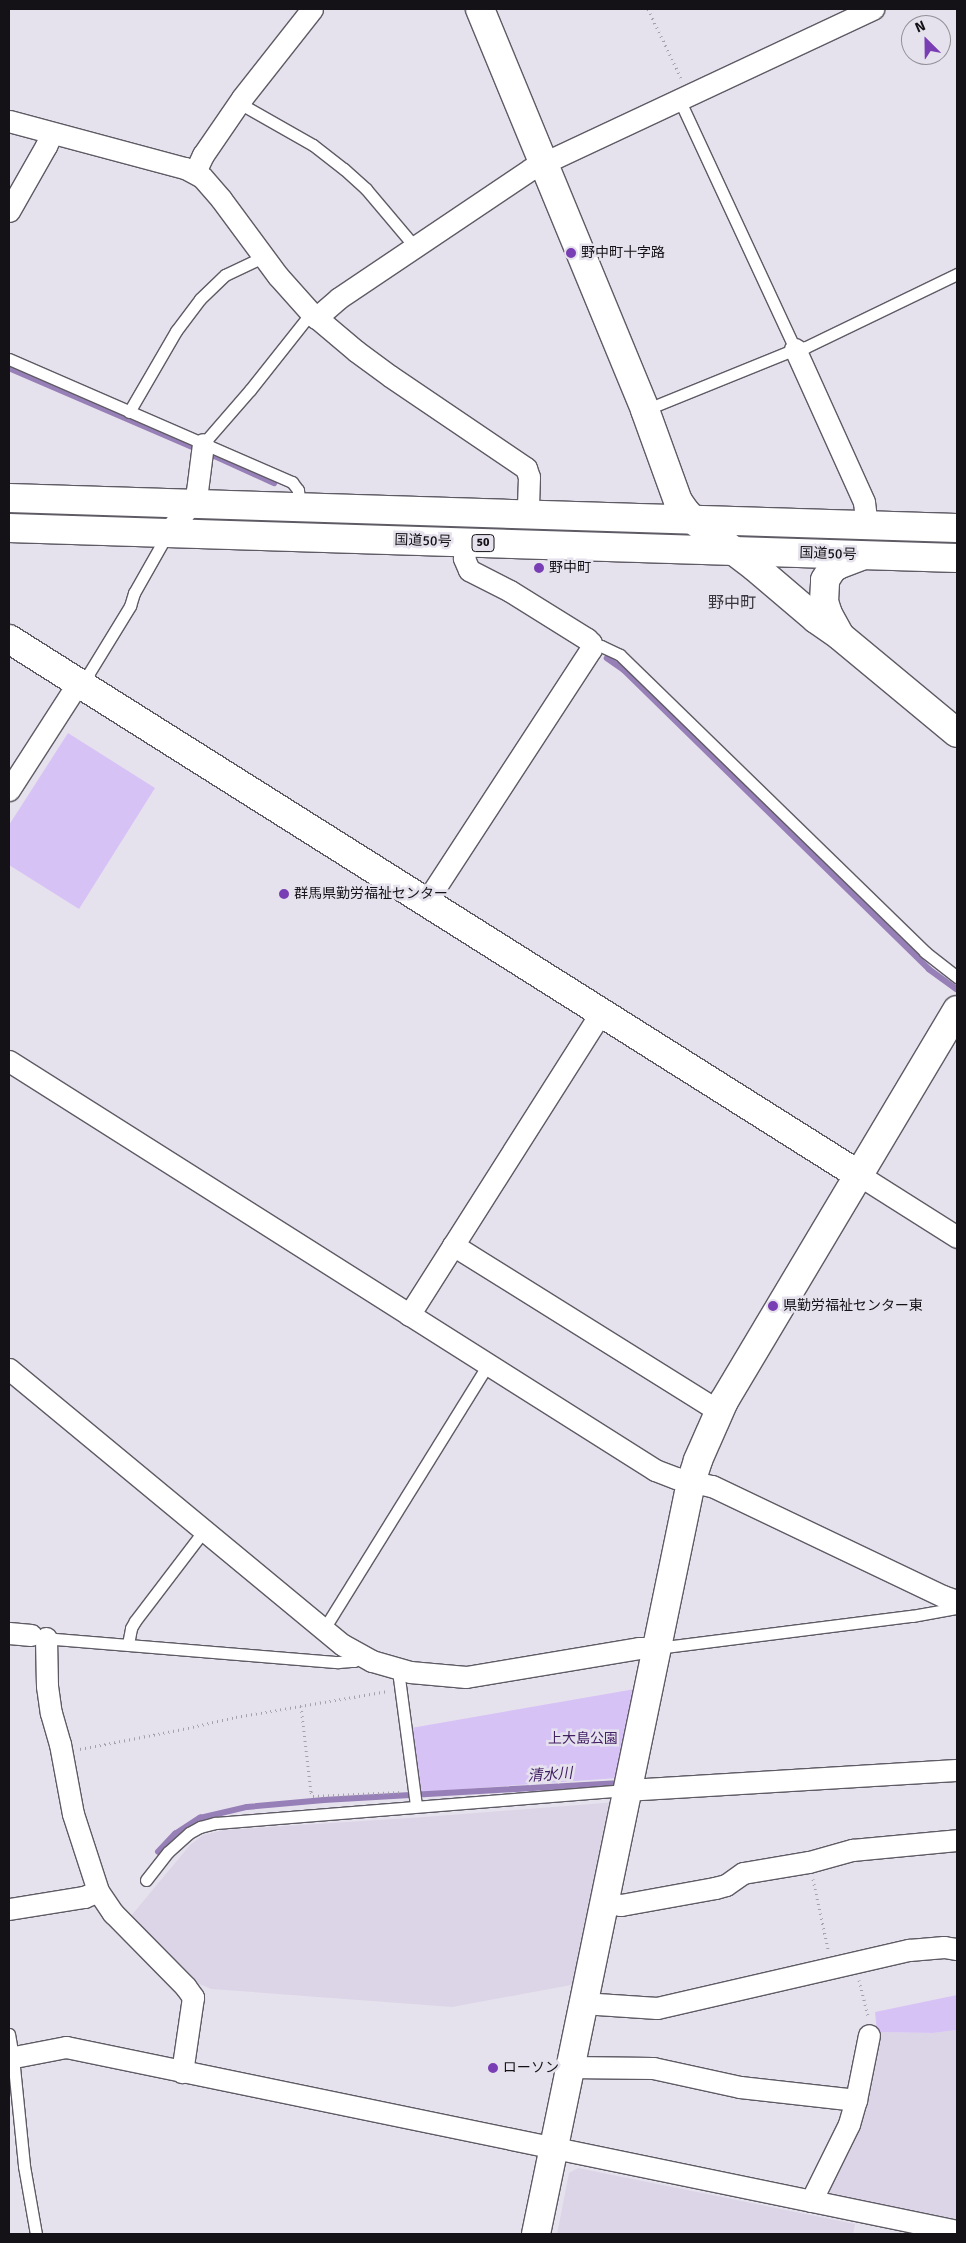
<!DOCTYPE html>
<html>
<head>
<meta charset="utf-8">
<style>
	body { margin:0 }
	#map { position:relative; width:966px; height:2243px; overflow:hidden; background:#e6e2ed; font-family:Signika,"Noto Sans JP",sans-serif }
	div>[style] { position:absolute }
	[style*='--x'] { left:calc(var(--x)*1px); top:calc(var(--y)*1px); width:calc(var(--w)*1px); rotate:calc(var(--a)*1deg) }
	.built>* { inset:0; background:#dcd5e7 }
	.green>* { inset:0; background:#d7c2f6 }
	.stream>* { height:5.5px; margin:-2.75px; padding:0 2.75px; transform-origin:2.75px; border-radius:2.75px; background:#977fb7 }
	.path>* { height:3px; margin-top:-1.5px; transform-origin:0; background:repeating-linear-gradient(90deg,#a4a1aa 0 1px,transparent 0 5px) }
	.roads { filter:drop-shadow(1px 0 #5f5b65) drop-shadow(-1px 0 #5f5b65) drop-shadow(0 1px #5f5b65) drop-shadow(0 -1px #5f5b65) }
	.service>* { height:11px; margin:-5.5px; padding:0 5.5px; transform-origin:5.5px; border-radius:5.5px; background:#fff }
	.minor>* { height:21px; margin:-10.5px; padding:0 10.5px; transform-origin:10.5px; border-radius:10.5px; background:#fff }
	.tertiary>* { height:28px; margin:-14px; padding:0 14px; transform-origin:14px; border-radius:14px; background:#fff }
	.trunk>* { height:28px; margin:-14px; padding:0 14px; transform-origin:14px; border-radius:14px; background:#fff }
	.dots>* { width:14px; height:14px; translate:-50% -50%; box-sizing:border-box; border:2px solid #e6e2ed; border-radius:50% }
	span { translate:-50% -50%; white-space:nowrap; text-align:center; line-height:1.15; -webkit-text-stroke:5px #e6e2ed; paint-order:stroke }
	.shield-label span { padding:1px 4px; background:#e6e2ed; border:1px solid; border-radius:4px; -webkit-text-stroke-width:0 }
	.shield-label { font-size:12px; color:#141216; font-weight:700 }
	.poi-label { font-size:14px; color:#141216 }
	.left { translate:0 -50%; text-align:left }
	.street-label { font-size:14px; color:#141216 }
	.park-label { font-size:14px; color:#432165 }
	.water-label { font-size:15px; color:#3f1d61; font-style:italic }
	.quarter-label { font-size:16px; color:#38353d }
	.frame { position:absolute; inset:0; border:10px solid #141216; pointer-events:none }
	.north { position:absolute; left:901px; top:15px; width:50px; height:50px; box-sizing:border-box; background:#e6e2ed; border:1px solid #928f97; border-radius:50%; rotate:337deg; font-size:14px; font-weight:700; line-height:20px; text-align:center; color:#141216 }
	.north::after { content:''; display:block; margin:auto; width:18px; height:22px; background:#793eb4; clip-path:polygon(50% 0,100% 100%,50% 72%,0 100%) }
</style>
</head>
<body>
<div id="map">
	<div class="built">
		<div style="clip-path:polygon(617px 1802px,582px 1983px,452px 2007px,211px 1989px,188px 1979px,130px 1917px,190px 1845px,203px 1835px,224px 1830px,424px 1817px)"></div>
		<div style="clip-path:polygon(957px 2030px,957px 2223px,831px 2197px,828px 2187px,877px 2032px,933px 2033px)"></div>
		<div style="clip-path:polygon(578px 2168px,855px 2224px,853px 2234px,557px 2234px,569px 2173px)"></div>
	</div>
	<div class="green">
		<div style="clip-path:polygon(68px 733px,155px 788px,79px 909px,9px 865px,9px 825px)"></div>
		<div style="clip-path:polygon(635px 1689px,618px 1778px,421px 1792px,411px 1728px)"></div>
		<div style="clip-path:polygon(957px 1995px,957px 2030px,933px 2033px,877px 2032px,875px 2012px)"></div>
	</div>
	<div class="stream">
		<div style="--x:9;--y:368;--w:205;--a:23.3"></div>
		<div style="--x:206;--y:452;--w:75;--a:24.5"></div>
		<div style="--x:607;--y:658;--w:21;--a:35"></div>
		<div style="--x:624;--y:670;--w:427;--a:44.4"></div>
		<div style="--x:929;--y:969;--w:34;--a:36"></div>
		<div style="--x:158;--y:1852;--w:25;--a:-47"></div>
		<div style="--x:175;--y:1834;--w:30;--a:-33"></div>
		<div style="--x:200;--y:1818;--w:48;--a:-13.2"></div>
		<div style="--x:247;--y:1807;--w:77;--a:-5.2"></div>
		<div style="--x:324;--y:1800;--w:297;--a:-3.3"></div>
	</div>
	<div class="path">
		<div style="--x:648;--y:9;--w:76;--a:64.4"></div>
		<div style="--x:301;--y:1706;--w:87;--a:83.4"></div>
		<div style="--x:311;--y:1792;--w:4;--a:63"></div>
		<div style="--x:313;--y:1796;--w:88;--a:-2.6"></div>
		<div style="--x:80;--y:1749;--w:105;--a:-11"></div>
		<div style="--x:183;--y:1729;--w:54;--a:-12.8"></div>
		<div style="--x:236;--y:1717;--w:154;--a:-9.7"></div>
		<div style="--x:813;--y:1879;--w:72;--a:77.9"></div>
		<div style="--x:859;--y:1980;--w:38;--a:76"></div>
	</div>
	<div class="roads">
		<div class="service">
			<div style="--x:679;--y:99;--w:276;--a:65.1"></div>
			<div style="--x:239;--y:103;--w:85;--a:29.6"></div>
			<div style="--x:313;--y:145;--w:39;--a:38"></div>
			<div style="--x:344;--y:169;--w:30;--a:42"></div>
			<div style="--x:366;--y:189;--w:76;--a:49.8"></div>
			<div style="--x:9;--y:359;--w:309;--a:23.5"></div>
			<div style="--x:292;--y:482;--w:10;--a:53"></div>
			<div style="--x:298;--y:490;--w:18;--a:84"></div>
			<div style="--x:645;--y:410;--w:162;--a:-22.1"></div>
			<div style="--x:795;--y:349;--w:11;--a:-10"></div>
			<div style="--x:806;--y:347;--w:168;--a:-25.8"></div>
			<div style="--x:129;--y:412;--w:94;--a:-59.9"></div>
			<div style="--x:176;--y:331;--w:40;--a:-53"></div>
			<div style="--x:200;--y:299;--w:35;--a:-44"></div>
			<div style="--x:225;--y:275;--w:42;--a:-25.3"></div>
			<div style="--x:203;--y:444;--w:72;--a:-49"></div>
			<div style="--x:250;--y:390;--w:98;--a:-51.6"></div>
			<div style="--x:591;--y:646;--w:10;--a:0"></div>
			<div style="--x:601;--y:646;--w:21;--a:25"></div>
			<div style="--x:620;--y:655;--w:426;--a:44.2"></div>
			<div style="--x:925;--y:952;--w:41;--a:38"></div>
			<div style="--x:78;--y:683;--w:15;--a:-42"></div>
			<div style="--x:89;--y:673;--w:79;--a:-58.5"></div>
			<div style="--x:130;--y:606;--w:14;--a:-73"></div>
			<div style="--x:134;--y:593;--w:69;--a:-60.5"></div>
			<div style="--x:324;--y:1629;--w:312;--a:-58.2"></div>
			<div style="--x:43;--y:1638;--w:296;--a:4.7"></div>
			<div style="--x:338;--y:1662;--w:16;--a:-4"></div>
			<div style="--x:354;--y:1661;--w:9;--a:-54"></div>
			<div style="--x:128;--y:1644;--w:16;--a:-79"></div>
			<div style="--x:131;--y:1628;--w:8;--a:-60"></div>
			<div style="--x:135;--y:1621;--w:116;--a:-52.7"></div>
			<div style="--x:657;--y:1648;--w:257;--a:-7.2"></div>
			<div style="--x:912;--y:1616;--w:46;--a:-10.1"></div>
			<div style="--x:401;--y:1670;--w:8;--a:104"></div>
			<div style="--x:399;--y:1678;--w:129;--a:82.4"></div>
			<div style="--x:146;--y:1880;--w:36;--a:-52"></div>
			<div style="--x:168;--y:1852;--w:28;--a:-42"></div>
			<div style="--x:189;--y:1833;--w:13;--a:-29"></div>
			<div style="--x:200;--y:1827;--w:16;--a:-15"></div>
			<div style="--x:215;--y:1823;--w:413;--a:-4.6"></div>
			<div style="--x:9;--y:2034;--w:23;--a:80"></div>
			<div style="--x:13;--y:2057;--w:110;--a:84.2"></div>
			<div style="--x:24;--y:2166;--w:69;--a:80"></div>
		</div>
		<div class="minor">
			<div style="--x:9;--y:121;--w:182;--a:15"></div>
			<div style="--x:185;--y:168;--w:19;--a:28"></div>
			<div style="--x:202;--y:177;--w:29;--a:49"></div>
			<div style="--x:221;--y:199;--w:96;--a:53.5"></div>
			<div style="--x:278;--y:276;--w:50;--a:48.3"></div>
			<div style="--x:311;--y:313;--w:59;--a:40.2"></div>
			<div style="--x:356;--y:351;--w:42;--a:36.3"></div>
			<div style="--x:390;--y:376;--w:164;--a:34.1"></div>
			<div style="--x:526;--y:468;--w:9;--a:72"></div>
			<div style="--x:529;--y:477;--w:38;--a:92"></div>
			<div style="--x:195;--y:172;--w:19;--a:-65"></div>
			<div style="--x:203;--y:155;--w:69;--a:-55.6"></div>
			<div style="--x:242;--y:98;--w:113;--a:-51.8"></div>
			<div style="--x:9;--y:211;--w:75;--a:-60.4"></div>
			<div style="--x:46;--y:146;--w:14;--a:-65"></div>
			<div style="--x:316;--y:318;--w:30;--a:-41"></div>
			<div style="--x:339;--y:298;--w:231;--a:-33.9"></div>
			<div style="--x:531;--y:169;--w:378;--a:-25.1"></div>
			<div style="--x:795;--y:349;--w:168;--a:65.7"></div>
			<div style="--x:864;--y:502;--w:23;--a:83"></div>
			<div style="--x:169;--y:531;--w:36;--a:-51"></div>
			<div style="--x:192;--y:503;--w:13;--a:-67"></div>
			<div style="--x:197;--y:491;--w:47;--a:-82.7"></div>
			<div style="--x:9;--y:790;--w:127;--a:-57.2"></div>
			<div style="--x:426;--y:902;--w:302;--a:-56.9"></div>
			<div style="--x:591;--y:649;--w:6;--a:-90"></div>
			<div style="--x:591;--y:643;--w:6;--a:-135"></div>
			<div style="--x:587;--y:639;--w:91;--a:-148.1"></div>
			<div style="--x:510;--y:591;--w:46;--a:-152.9"></div>
			<div style="--x:469;--y:570;--w:13;--a:-113"></div>
			<div style="--x:464;--y:558;--w:16;--a:-79"></div>
			<div style="--x:9;--y:1061;--w:765;--a:32.34"></div>
			<div style="--x:655;--y:1470;--w:22;--a:21"></div>
			<div style="--x:676;--y:1478;--w:37;--a:13"></div>
			<div style="--x:712;--y:1486;--w:256;--a:25.5"></div>
			<div style="--x:943;--y:1596;--w:15;--a:20"></div>
			<div style="--x:859;--y:1175;--w:116;--a:32.3"></div>
			<div style="--x:453;--y:1245;--w:314;--a:32"></div>
			<div style="--x:409;--y:1315;--w:359;--a:-57.6"></div>
			<div style="--x:9;--y:1369;--w:433;--a:39.6"></div>
			<div style="--x:343;--y:1645;--w:33;--a:29"></div>
			<div style="--x:372;--y:1661;--w:40;--a:16"></div>
			<div style="--x:410;--y:1672;--w:56;--a:5.1"></div>
			<div style="--x:466;--y:1677;--w:175;--a:-9.5"></div>
			<div style="--x:639;--y:1648;--w:17;--a:0"></div>
			<div style="--x:9;--y:1633;--w:22;--a:5"></div>
			<div style="--x:46;--y:1638;--w:48;--a:88.8"></div>
			<div style="--x:47;--y:1686;--w:27;--a:82"></div>
			<div style="--x:51;--y:1713;--w:32;--a:74"></div>
			<div style="--x:60;--y:1744;--w:71;--a:79.5"></div>
			<div style="--x:73;--y:1814;--w:81;--a:72"></div>
			<div style="--x:98;--y:1891;--w:27;--a:56"></div>
			<div style="--x:113;--y:1913;--w:103;--a:45.4"></div>
			<div style="--x:185;--y:1986;--w:14;--a:54"></div>
			<div style="--x:193;--y:1997;--w:76;--a:98.3"></div>
			<div style="--x:627;--y:1790;--w:331;--a:-3.5"></div>
			<div style="--x:603;--y:1903;--w:18;--a:6"></div>
			<div style="--x:621;--y:1905;--w:96;--a:-10.3"></div>
			<div style="--x:715;--y:1888;--w:11;--a:-15"></div>
			<div style="--x:726;--y:1885;--w:21;--a:-35"></div>
			<div style="--x:743;--y:1873;--w:67;--a:-9.5"></div>
			<div style="--x:809;--y:1862;--w:45;--a:-15.6"></div>
			<div style="--x:852;--y:1850;--w:105;--a:-5.4"></div>
			<div style="--x:9;--y:1909;--w:76;--a:-9.1"></div>
			<div style="--x:84;--y:1897;--w:15;--a:-23"></div>
			<div style="--x:582;--y:2003;--w:75;--a:3.8"></div>
			<div style="--x:657;--y:2008;--w:259;--a:-13"></div>
			<div style="--x:909;--y:1950;--w:35;--a:-5"></div>
			<div style="--x:944;--y:1947;--w:13;--a:9"></div>
			<div style="--x:9;--y:2058;--w:58;--a:-10.9"></div>
			<div style="--x:66;--y:2047;--w:910;--a:11.67"></div>
			<div style="--x:569;--y:2067;--w:84;--a:0.7"></div>
			<div style="--x:653;--y:2068;--w:89;--a:12.3"></div>
			<div style="--x:740;--y:2087;--w:117;--a:6.4"></div>
			<div style="--x:811;--y:2201;--w:86;--a:-63.7"></div>
			<div style="--x:849;--y:2124;--w:25;--a:-74"></div>
			<div style="--x:856;--y:2100;--w:66;--a:-78.7"></div>
		</div>
		<div class="tertiary">
			<div style="--x:480;--y:9;--w:434;--a:67.6"></div>
			<div style="--x:645;--y:410;--w:97;--a:70.1"></div>
			<div style="--x:678;--y:501;--w:11;--a:56"></div>
			<div style="--x:684;--y:510;--w:12;--a:48"></div>
			<div style="--x:692;--y:519;--w:79;--a:37.3"></div>
			<div style="--x:755;--y:567;--w:80;--a:40.4"></div>
			<div style="--x:816;--y:619;--w:29;--a:35"></div>
			<div style="--x:840;--y:636;--w:152;--a:39.7"></div>
			<div style="--x:839;--y:634;--w:23;--a:-119"></div>
			<div style="--x:828;--y:614;--w:13;--a:-108"></div>
			<div style="--x:824;--y:602;--w:22;--a:-87"></div>
			<div style="--x:825;--y:580;--w:13;--a:-58"></div>
			<div style="--x:832;--y:569;--w:7;--a:-34"></div>
			<div style="--x:838;--y:565;--w:26;--a:-21"></div>
			<div style="--x:9;--y:639;--w:1005;--a:32.24"></div>
			<div style="--x:536;--y:2234;--w:768;--a:-78.35"></div>
			<div style="--x:691;--y:1482;--w:23;--a:-72"></div>
			<div style="--x:698;--y:1460;--w:64;--a:-66.2"></div>
			<div style="--x:724;--y:1401;--w:455;--a:-59.2"></div>
		</div>
		<div class="trunk">
			<div style="--x:9;--y:498;--w:948;--a:1.81"></div>
			<div style="--x:9;--y:528;--w:948;--a:1.81"></div>
		</div>
	</div>
	<div class="dots">
		<div style="left:571px;top:253px;background:#793eb4"></div>
		<div style="left:539px;top:568px;background:#793eb4"></div>
		<div style="left:284px;top:894px;background:#793eb4"></div>
		<div style="left:773px;top:1306px;background:#793eb4"></div>
		<div style="left:493px;top:2068px;background:#793eb4"></div>
	</div>
	<div class="shield-label">
		<span style="left:483px;top:543px">50</span>
	</div>
	<div class="poi-label">
		<span class="left" style="left:581px;top:253px">野中町十字路</span>
		<span class="left" style="left:549px;top:568px">野中町</span>
		<span class="left" style="left:294px;top:894px">群馬県勤労福祉センター</span>
		<span class="left" style="left:783px;top:1306px">県勤労福祉センター東</span>
		<span class="left" style="left:503px;top:2068px">ローソン</span>
	</div>
	<div class="street-label">
		<span style="left:423px;top:541px;rotate:2deg">国道50号</span>
		<span style="left:828px;top:554px;rotate:2deg">国道50号</span>
	</div>
	<div class="park-label">
		<span style="left:583px;top:1739px">上大島公園</span>
	</div>
	<div class="water-label">
		<span style="left:550px;top:1775px;rotate:-4deg">清水川</span>
	</div>
	<div class="quarter-label">
		<span style="left:732px;top:603px">野中町</span>
	</div>
	<div class="frame"></div>
	<div class="north">N</div>
</div>
</body>
</html>
